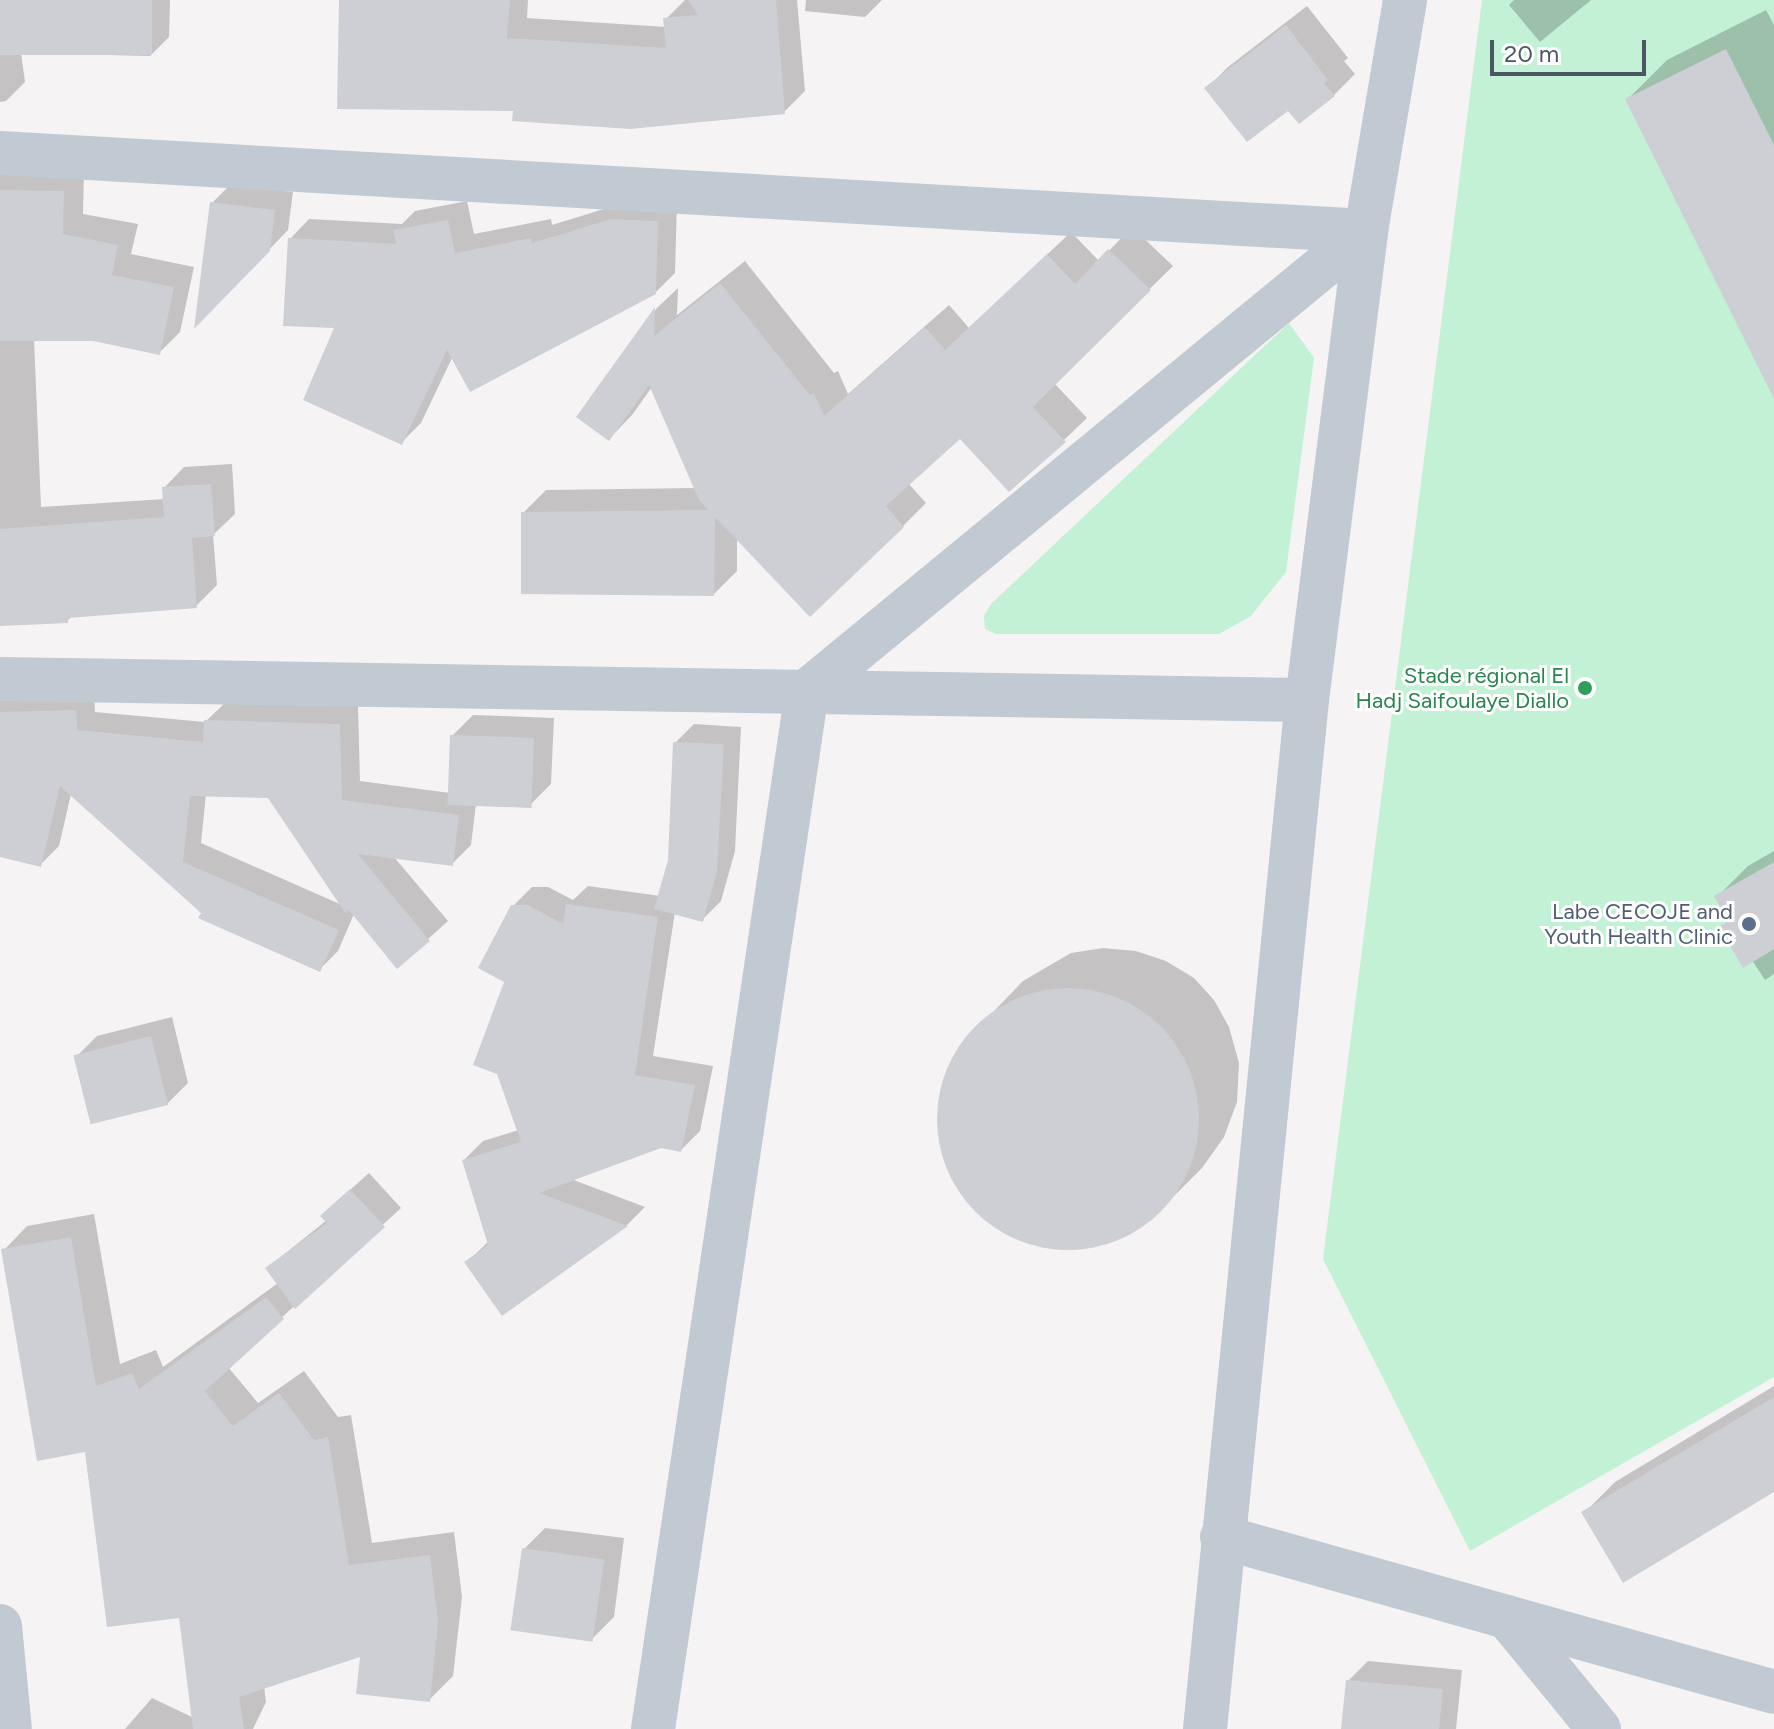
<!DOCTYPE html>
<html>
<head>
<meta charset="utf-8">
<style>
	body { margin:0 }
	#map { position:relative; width:1774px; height:1729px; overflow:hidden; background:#f5f3f3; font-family:Figtree,sans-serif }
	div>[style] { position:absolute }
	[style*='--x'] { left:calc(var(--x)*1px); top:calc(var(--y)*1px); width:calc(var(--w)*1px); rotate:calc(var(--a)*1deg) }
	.green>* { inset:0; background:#c3f1d5 }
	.shadow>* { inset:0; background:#0003 }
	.building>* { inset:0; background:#cdcfd5; transform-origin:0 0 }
	.round { border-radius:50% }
	.minor>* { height:44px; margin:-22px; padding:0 22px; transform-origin:22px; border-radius:22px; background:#c1cad2 }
	.tertiary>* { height:44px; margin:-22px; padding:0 22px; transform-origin:22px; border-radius:22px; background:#c1cad2 }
	.dots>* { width:22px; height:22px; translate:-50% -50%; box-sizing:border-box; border:4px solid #fff; border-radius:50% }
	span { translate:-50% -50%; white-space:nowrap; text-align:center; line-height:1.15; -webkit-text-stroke:6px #fff; paint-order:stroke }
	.leisure-label { font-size:22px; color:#27864d }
	.right { translate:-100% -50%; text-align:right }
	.service-label { font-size:22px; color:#4e5e75 }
	.scale { position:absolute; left:1490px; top:40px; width:156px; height:36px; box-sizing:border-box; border:4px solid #4a5661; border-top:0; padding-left:10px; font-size:24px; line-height:28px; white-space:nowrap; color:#4a5661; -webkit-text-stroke:6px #fff; paint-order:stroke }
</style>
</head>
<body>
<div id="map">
	<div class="green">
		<div style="clip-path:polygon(1482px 0,1774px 0,1774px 1377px,1470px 1551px,1323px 1259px)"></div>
		<div style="clip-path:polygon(1289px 323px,1314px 358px,1286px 572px,1251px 616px,1219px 634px,996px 634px,985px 629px,984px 616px,991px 604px)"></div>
	</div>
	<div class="shadow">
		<div style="clip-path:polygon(0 0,170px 0,169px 37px,150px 56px,21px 53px,25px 82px,6px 101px,0 102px)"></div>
		<div style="clip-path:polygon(348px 0,528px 0,527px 18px,666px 27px,666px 19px,685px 0,797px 0,805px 91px,784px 112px,515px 109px)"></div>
		<div style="clip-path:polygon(806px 0,882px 0,865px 17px,805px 11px)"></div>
		<div style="clip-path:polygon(1514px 0,1591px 0,1540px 42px,1509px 5px)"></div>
		<div style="clip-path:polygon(1307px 6px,1348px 58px,1344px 61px,1355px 74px,1334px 95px,1288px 108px,1207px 88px,1228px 67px)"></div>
		<div style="clip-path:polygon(1766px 10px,1774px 25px,1774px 394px,1627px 100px,1667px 60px)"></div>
		<div style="clip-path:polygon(0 170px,84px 171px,83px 214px,138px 224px,131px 254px,194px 267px,180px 332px,159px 353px,93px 339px,34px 339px,41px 507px,165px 499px,164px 488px,184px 467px,232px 464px,235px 514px,213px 535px,217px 585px,196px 606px,73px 615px,67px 621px,0 624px)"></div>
		<div style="clip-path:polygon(231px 184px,293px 192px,288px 230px,197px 324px,212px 203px)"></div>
		<div style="clip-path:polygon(633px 200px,677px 202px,675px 273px,655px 293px,453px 356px,421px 423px,401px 443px,290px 239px,309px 219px,402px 224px,415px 211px,467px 201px,474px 234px,551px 219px,552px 225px)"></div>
		<div style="clip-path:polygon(1132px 227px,1173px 266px,1054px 383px,1087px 418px,1064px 440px,960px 436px,908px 483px,926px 503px,903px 526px,737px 538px,737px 571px,714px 594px,523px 513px,546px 490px,696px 488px,652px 387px,632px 415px,609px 439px,578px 416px,657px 308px,678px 288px,677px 315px,745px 261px,834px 373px,838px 371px,848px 394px,949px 305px,969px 328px,1071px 232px,1099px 261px)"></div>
		<div style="clip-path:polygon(evenodd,94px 692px,95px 712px,205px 722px,225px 703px,358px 706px,360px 781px,450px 793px,452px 736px,473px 715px,554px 718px,551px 784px,530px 805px,476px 804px,471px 845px,452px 864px,394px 857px,448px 921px,398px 966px,354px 914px,338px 951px,319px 970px,203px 912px,71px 794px,59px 846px,41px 864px,0 855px,0 694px,94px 692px,206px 794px,269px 796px,342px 905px,201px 843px,206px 794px)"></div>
		<div style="clip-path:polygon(694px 724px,741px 727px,735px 851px,721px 901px,702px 920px,675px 912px,653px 1056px,713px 1066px,700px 1131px,681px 1150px,661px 1146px,571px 1179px,645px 1207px,627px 1225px,502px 1313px,466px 1263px,489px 1241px,464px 1160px,483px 1141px,519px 1130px,506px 981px,513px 906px,532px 887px,548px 887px,573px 900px,588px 886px,660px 896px,670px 860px,675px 743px)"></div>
		<div style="clip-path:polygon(1774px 851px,1774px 974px,1765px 980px,1752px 960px,1722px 927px,1729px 920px,1717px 897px,1748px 866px)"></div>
		<div style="clip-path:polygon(1103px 948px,1136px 951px,1166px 961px,1194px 978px,1214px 1000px,1229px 1027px,1239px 1063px,1237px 1102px,1224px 1137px,1202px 1168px,1161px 1209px,1131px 1232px,1099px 1245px,1064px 1249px,1030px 1243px,999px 1229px,973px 1208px,945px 1161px,939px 1118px,946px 1075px,968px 1038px,1023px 981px,1071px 953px)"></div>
		<div style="clip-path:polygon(172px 1017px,188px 1083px,167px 1104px,76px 1057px,97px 1036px)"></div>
		<div style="clip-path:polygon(369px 1173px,401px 1208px,228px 1367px,258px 1403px,304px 1371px,338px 1417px,351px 1415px,372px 1543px,454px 1532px,462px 1597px,453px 1676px,429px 1700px,362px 1654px,264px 1686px,266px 1702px,253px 1729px,125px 1729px,152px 1698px,194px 1718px,180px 1616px,87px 1450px,4px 1250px,27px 1226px,94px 1214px,120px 1364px,156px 1350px,163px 1367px,278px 1283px,267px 1268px,327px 1220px,341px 1198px)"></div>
		<div style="clip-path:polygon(1774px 1386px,1774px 1490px,1584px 1513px,1615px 1482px)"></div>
		<div style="clip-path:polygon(545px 1528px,624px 1538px,614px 1617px,593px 1638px,524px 1549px)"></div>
		<div style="clip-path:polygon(1368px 1661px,1462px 1670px,1456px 1729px,1343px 1729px,1348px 1681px)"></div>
	</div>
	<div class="building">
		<div style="left:0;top:0;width:152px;height:55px"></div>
		<div style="clip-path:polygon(339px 0,510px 0,507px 38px,666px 48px,663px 18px,698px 15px,688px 0,776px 0,785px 114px,630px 129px,512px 121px,513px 111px,337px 109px)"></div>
		<div style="clip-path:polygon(1286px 25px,1328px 80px,1324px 83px,1335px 96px,1299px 124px,1288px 111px,1247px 142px,1204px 88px)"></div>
		<div style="clip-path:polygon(1726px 49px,1774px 145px,1774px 399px,1625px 99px)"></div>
		<div style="clip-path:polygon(0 190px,64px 191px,63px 234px,118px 245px,112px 275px,174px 287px,160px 355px,93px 341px,0 341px)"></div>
		<div style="clip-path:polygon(210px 202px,275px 210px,270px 251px,194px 329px)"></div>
		<div style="clip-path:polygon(611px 219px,658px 221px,656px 294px,470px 392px,447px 350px,402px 445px,303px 400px,334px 328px,283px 326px,288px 238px,396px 244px,393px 230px,448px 220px,455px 253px,531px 238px,532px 243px)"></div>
		<div style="clip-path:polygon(1108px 249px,1151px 290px,1033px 407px,1066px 442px,1009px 492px,960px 439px,886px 506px,904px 527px,810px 617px,715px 517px,714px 596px,521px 594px,521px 512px,708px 510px,699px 500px,649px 385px,609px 441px,576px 417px,655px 307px,654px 336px,720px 283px,810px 395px,814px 393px,824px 416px,925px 327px,945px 350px,1047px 254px,1075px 284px)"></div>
		<div style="clip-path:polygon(211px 484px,215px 536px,192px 538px,197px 608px,68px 618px,68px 623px,0 626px,0 529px,164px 517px,162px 487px)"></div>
		<div style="clip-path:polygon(76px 710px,77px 730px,203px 742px,204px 720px,340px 724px,342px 800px,459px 815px,453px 866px,358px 854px,430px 941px,397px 969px,348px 909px,346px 914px,268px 798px,190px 796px,183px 862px,339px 930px,320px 972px,198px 918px,201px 913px,60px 786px,41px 867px,0 857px,0 712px)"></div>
		<div style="left:450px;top:735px;width:84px;height:70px;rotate:2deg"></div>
		<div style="clip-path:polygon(673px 742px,724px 744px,717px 871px,703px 922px,654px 909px,668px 860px)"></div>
		<div style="clip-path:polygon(1774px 862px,1774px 949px,1743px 968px,1719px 927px,1728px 921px,1714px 896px)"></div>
		<div style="clip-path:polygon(566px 904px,658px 917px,635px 1075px,695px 1085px,681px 1152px,661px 1148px,539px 1193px,628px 1226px,502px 1316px,464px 1262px,488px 1245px,462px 1160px,521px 1142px,497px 1074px,473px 1065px,504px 982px,478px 968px,511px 905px,528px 905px,563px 924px)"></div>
		<div class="round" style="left:937px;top:988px;width:262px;height:262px"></div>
		<div style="left:151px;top:1036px;width:71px;height:80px;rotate:76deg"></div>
		<div style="clip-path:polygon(350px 1189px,385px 1227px,295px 1309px,265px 1268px,327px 1223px,320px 1216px)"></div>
		<div style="clip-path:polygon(71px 1237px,96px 1386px,132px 1373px,139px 1389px,266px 1297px,284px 1319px,205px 1391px,233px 1426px,279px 1393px,314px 1440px,328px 1437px,349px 1565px,430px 1555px,438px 1622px,430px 1702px,356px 1694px,360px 1657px,239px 1697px,244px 1729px,193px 1729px,179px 1618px,107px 1627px,85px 1452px,37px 1461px,1px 1249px)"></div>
		<div style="clip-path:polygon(1774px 1397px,1774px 1492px,1623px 1583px,1581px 1512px)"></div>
		<div style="left:522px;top:1548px;width:83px;height:83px;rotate:8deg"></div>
		<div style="clip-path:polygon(1346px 1680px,1443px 1689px,1439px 1729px,1341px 1729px)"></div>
	</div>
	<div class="minor">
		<div style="--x:0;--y:153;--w:1368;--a:3.27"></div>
		<div style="--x:0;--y:679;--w:1307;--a:0.92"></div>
		<div style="--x:1222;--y:1537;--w:573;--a:15.68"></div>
		<div style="--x:1507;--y:1617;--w:145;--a:50.6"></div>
		<div style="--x:0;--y:1626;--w:103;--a:84.5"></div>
		<div style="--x:653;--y:1729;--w:1049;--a:-81.56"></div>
		<div style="--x:807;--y:691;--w:724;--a:-39.45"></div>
	</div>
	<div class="tertiary">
		<div style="--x:1205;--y:1729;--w:1034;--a:-84.34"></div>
		<div style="--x:1307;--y:700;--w:473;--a:-82.8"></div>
		<div style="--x:1366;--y:231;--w:234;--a:-80.4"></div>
	</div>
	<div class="dots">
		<div style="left:1585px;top:688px;background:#2e9e5b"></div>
		<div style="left:1749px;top:924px;background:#5c6f8a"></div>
	</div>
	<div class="leisure-label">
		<span class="right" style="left:1569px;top:688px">Stade régional El<br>Hadj Saifoulaye Diallo</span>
	</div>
	<div class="service-label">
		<span class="right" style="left:1733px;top:924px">Labe CECOJE and<br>Youth Health Clinic</span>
	</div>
	<div class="scale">20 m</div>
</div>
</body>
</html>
